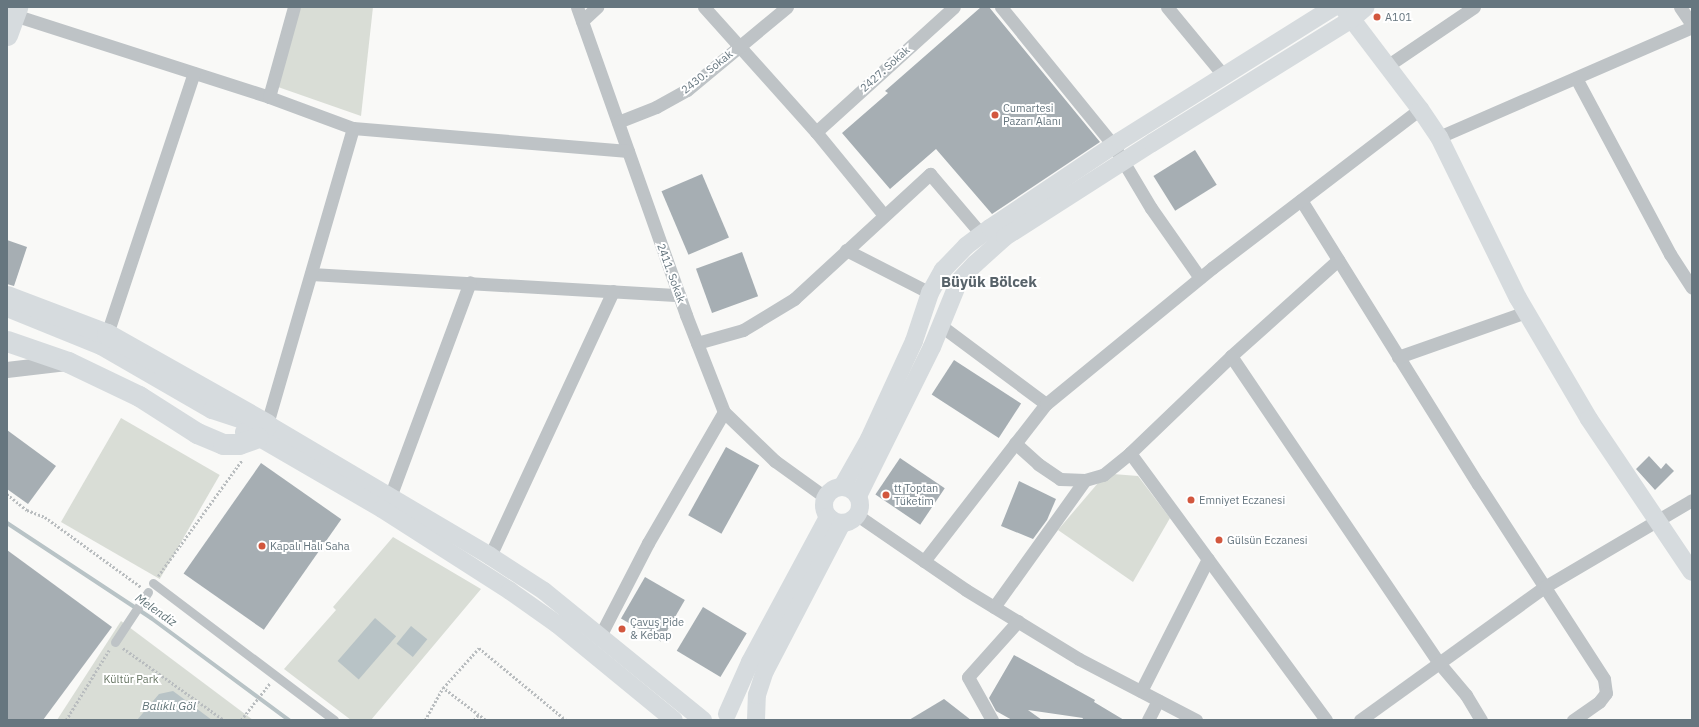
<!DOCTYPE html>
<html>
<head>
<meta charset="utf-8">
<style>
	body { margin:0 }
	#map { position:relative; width:1699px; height:727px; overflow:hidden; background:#f9f9f7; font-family:"IBM Plex Sans",sans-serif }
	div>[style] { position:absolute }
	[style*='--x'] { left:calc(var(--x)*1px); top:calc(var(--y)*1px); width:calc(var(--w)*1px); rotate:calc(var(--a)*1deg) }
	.green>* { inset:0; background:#d9ddd6; transform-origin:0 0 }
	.water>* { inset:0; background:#b8c3c6; transform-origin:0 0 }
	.stream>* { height:4px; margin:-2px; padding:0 2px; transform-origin:2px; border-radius:2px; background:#b8c3c6 }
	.building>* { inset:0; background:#a6aeb3; transform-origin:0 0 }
	.path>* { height:2.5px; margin-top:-1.25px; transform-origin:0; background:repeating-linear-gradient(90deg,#b9bdbf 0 2px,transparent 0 4px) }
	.pedestrian>* { height:9px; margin:-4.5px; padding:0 4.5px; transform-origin:4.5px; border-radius:4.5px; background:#bec3c6 }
	.minor>* { height:13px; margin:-6.5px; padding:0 6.5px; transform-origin:6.5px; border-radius:6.5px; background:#bec3c6 }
	.tertiary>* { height:16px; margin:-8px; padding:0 8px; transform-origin:8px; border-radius:8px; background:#bec3c6 }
	.secondary>* { height:18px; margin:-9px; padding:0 9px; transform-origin:9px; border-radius:9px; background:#d6dbde }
	.secondary>.ring { margin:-9px; padding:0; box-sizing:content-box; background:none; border:18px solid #d6dbde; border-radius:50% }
	.trunk>* { height:21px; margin:-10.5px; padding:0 10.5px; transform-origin:10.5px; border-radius:10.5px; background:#d6dbde }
	.dots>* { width:11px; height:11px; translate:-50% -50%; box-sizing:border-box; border:2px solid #fff; border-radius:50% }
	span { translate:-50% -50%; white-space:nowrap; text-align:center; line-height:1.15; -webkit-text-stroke:4px #fff; paint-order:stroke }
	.poi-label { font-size:11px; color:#66767f }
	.left { translate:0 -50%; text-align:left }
	.street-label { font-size:11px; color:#66767f }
	.park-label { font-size:11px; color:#697765 }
	.water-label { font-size:12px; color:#617478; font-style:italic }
	.district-label { font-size:15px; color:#58636a; font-weight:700 }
	.frame { position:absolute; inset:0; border:8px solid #66767f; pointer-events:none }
</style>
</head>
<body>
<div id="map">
	<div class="green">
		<div style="clip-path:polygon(299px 7px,373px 7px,361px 116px,278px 87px)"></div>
		<div style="left:121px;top:418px;width:114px;height:120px;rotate:30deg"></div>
		<div style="clip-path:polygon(1113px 474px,1138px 476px,1170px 518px,1133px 582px,1058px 530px,1098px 483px)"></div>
		<div style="clip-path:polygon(393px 537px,481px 589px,371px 720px,351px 720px,284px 669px,336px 610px,333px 607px)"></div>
		<div style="clip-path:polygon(121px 621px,253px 720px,57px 720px)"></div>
	</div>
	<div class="water">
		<div style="left:375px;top:618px;width:28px;height:57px;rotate:41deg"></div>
		<div style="left:411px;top:626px;width:21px;height:23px;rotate:39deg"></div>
		<div style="clip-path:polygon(173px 691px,212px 720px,137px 720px,159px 694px)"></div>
	</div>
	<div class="stream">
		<div style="--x:7;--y:523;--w:173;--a:33.4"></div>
		<div style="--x:151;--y:618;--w:172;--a:36.5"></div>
	</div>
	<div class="building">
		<div style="clip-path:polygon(981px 7px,989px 7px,1100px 142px,992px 214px,936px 149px,890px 189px,842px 133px,888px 93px,885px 91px)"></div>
		<div style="left:1195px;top:150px;width:41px;height:49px;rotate:58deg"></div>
		<div style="left:702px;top:174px;width:69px;height:44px;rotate:67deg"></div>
		<div style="clip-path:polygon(7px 240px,27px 247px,14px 286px,7px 284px)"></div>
		<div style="left:742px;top:252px;width:47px;height:49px;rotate:70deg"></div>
		<div style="left:954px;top:360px;width:80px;height:41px;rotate:33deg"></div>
		<div style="clip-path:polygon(7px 430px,56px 466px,28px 504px,7px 489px)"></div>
		<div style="left:726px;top:447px;width:38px;height:78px;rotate:29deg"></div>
		<div style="clip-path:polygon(1649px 456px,1661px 469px,1666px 463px,1674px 471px,1655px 490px,1636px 469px)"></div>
		<div style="left:900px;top:458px;width:54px;height:44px;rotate:34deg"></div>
		<div style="left:261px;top:463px;width:98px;height:135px;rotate:35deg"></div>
		<div style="clip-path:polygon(1019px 481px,1056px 499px,1047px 520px,1033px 539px,1001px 526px)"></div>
		<div style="clip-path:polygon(7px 550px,112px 627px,43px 720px,7px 720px)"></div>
		<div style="left:645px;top:577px;width:46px;height:48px;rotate:30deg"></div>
		<div style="left:703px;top:607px;width:51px;height:51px;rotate:31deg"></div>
		<div style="clip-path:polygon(1014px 655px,1095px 700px,1094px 702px,1124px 720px,1082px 720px,1083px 718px,1028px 710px,1042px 720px,1012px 720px,996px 711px,989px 698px)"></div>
		<div style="clip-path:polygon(944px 699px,971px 720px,909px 720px)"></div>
	</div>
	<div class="path">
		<div style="--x:7;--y:494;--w:26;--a:39"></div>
		<div style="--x:27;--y:510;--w:19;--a:21"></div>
		<div style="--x:45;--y:517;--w:119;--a:36.1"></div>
		<div style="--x:158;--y:576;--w:143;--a:-54.1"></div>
		<div style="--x:123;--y:648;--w:124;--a:35.5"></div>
		<div style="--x:66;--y:720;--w:82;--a:-58.4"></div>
		<div style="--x:241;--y:720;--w:47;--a:-51.9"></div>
		<div style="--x:425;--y:720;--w:37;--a:-61"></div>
		<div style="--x:474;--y:720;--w:6;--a:-51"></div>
		<div style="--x:485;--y:720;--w:53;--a:-142.7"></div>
		<div style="--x:443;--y:688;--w:54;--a:-48"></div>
		<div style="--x:479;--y:648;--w:113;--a:39.6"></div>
	</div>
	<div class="pedestrian">
		<div style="--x:153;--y:583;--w:227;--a:37.1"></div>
		<div style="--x:115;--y:642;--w:60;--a:-56.6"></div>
	</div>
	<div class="minor">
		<div style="--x:577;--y:7;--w:327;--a:70.5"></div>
		<div style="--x:686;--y:315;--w:104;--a:68.6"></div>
		<div style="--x:724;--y:412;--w:71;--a:43.9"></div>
		<div style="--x:775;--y:461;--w:62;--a:35.8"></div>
		<div style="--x:704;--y:7;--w:168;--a:48.1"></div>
		<div style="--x:816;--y:132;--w:107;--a:50.7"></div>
		<div style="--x:1001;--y:7;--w:179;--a:50.9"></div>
		<div style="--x:1114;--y:146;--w:72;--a:59.2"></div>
		<div style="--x:1151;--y:208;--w:85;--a:55"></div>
		<div style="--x:1167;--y:7;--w:89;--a:50.4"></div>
		<div style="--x:1680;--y:7;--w:22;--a:56"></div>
		<div style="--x:14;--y:15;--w:268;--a:17.8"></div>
		<div style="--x:269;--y:97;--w:90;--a:20.3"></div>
		<div style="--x:353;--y:128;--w:276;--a:4.8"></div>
		<div style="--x:582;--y:21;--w:21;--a:-43"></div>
		<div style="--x:1387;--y:66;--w:105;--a:-34.1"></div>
		<div style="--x:1576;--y:78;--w:200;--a:61.9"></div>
		<div style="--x:1670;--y:254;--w:40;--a:57.1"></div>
		<div style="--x:269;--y:97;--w:93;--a:-74.5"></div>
		<div style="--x:618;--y:122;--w:41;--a:-21.5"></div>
		<div style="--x:656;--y:107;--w:35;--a:-29"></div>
		<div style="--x:687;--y:90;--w:130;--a:-39.7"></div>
		<div style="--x:816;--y:132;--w:186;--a:-42.2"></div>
		<div style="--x:1439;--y:137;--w:276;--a:-23.5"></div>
		<div style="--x:1301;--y:200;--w:335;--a:58.1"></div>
		<div style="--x:1478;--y:484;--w:232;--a:57.1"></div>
		<div style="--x:1604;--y:679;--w:14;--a:82"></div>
		<div style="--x:1606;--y:693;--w:11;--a:128"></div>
		<div style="--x:1599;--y:702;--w:32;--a:145"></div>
		<div style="--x:846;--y:250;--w:94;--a:27.1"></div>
		<div style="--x:311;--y:274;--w:369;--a:3.3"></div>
		<div style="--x:940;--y:325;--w:132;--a:36.7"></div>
		<div style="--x:107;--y:334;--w:275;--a:-71.6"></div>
		<div style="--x:697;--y:343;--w:48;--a:-15.8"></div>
		<div style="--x:743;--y:330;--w:60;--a:-31.3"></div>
		<div style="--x:794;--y:299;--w:185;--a:-42.6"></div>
		<div style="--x:930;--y:174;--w:79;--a:49.6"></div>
		<div style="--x:1231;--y:356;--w:371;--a:55.9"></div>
		<div style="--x:1439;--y:663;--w:42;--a:49.8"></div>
		<div style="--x:1466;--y:695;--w:29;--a:59"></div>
		<div style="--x:1398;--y:357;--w:136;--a:-19.4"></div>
		<div style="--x:267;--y:424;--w:308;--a:-73.8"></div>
		<div style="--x:1015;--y:443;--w:31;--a:42"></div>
		<div style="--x:1038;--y:464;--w:27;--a:34"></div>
		<div style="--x:1060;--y:479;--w:25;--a:2"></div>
		<div style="--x:1085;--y:480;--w:19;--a:-16"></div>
		<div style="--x:1103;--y:475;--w:35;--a:-39"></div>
		<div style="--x:1130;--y:453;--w:140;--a:-43.8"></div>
		<div style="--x:1231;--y:356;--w:144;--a:-41.9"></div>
		<div style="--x:1130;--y:453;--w:331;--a:53.7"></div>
		<div style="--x:390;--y:497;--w:229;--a:-69.6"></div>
		<div style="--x:857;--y:515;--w:132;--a:34.5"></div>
		<div style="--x:966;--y:590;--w:132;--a:31.4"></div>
		<div style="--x:1079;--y:659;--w:132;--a:27.5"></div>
		<div style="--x:490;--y:556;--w:292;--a:-65.1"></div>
		<div style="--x:924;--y:561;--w:199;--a:-52.2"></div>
		<div style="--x:1046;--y:404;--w:215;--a:-39.3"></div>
		<div style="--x:1212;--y:268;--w:262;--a:-37.4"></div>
		<div style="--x:994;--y:607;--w:156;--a:-54.4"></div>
		<div style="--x:600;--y:636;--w:105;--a:-62.7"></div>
		<div style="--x:648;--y:543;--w:151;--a:-59.9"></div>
		<div style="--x:1141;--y:691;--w:148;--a:-63.1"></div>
		<div style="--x:992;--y:720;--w:49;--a:-119.2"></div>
		<div style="--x:968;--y:677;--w:75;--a:-48.2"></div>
		<div style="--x:1148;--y:720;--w:22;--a:-63"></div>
		<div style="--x:1360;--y:720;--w:229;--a:-35.8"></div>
		<div style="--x:1546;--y:586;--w:169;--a:-30.5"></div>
	</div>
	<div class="tertiary">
		<div style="--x:7;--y:370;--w:60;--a:-6.7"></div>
	</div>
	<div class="secondary">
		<div style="--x:1344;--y:9;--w:126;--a:52.8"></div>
		<div style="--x:1420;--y:109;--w:34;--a:56"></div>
		<div style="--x:1439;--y:137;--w:179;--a:63.9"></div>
		<div style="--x:1518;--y:298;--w:140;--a:59.6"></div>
		<div style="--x:1589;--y:419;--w:184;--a:56.1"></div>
		<div style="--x:7;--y:308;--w:101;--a:22"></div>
		<div style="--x:101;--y:346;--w:128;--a:30"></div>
		<div style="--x:212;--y:410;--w:36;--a:18"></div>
		<div style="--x:246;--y:421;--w:21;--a:8"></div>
		<div style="--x:267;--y:424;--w:259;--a:30.6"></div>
		<div style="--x:490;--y:556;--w:64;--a:32.9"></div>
		<div style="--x:544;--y:591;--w:205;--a:39.1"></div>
		<div style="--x:244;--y:432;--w:15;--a:20"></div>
		<div style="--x:258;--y:437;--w:143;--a:30.1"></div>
		<div style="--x:382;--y:509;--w:152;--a:32.6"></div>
		<div style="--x:510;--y:591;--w:57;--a:35.1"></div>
		<div style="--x:557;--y:624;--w:151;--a:39.4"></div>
		<div style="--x:842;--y:487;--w:55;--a:-60.6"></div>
		<div style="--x:869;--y:439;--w:108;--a:-65.3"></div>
		<div style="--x:914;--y:341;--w:51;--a:-71.6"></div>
		<div style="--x:930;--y:293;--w:26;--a:-61"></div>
		<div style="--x:943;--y:270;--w:33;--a:-46"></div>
		<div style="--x:966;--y:246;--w:30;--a:-37"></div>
		<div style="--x:990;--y:228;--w:156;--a:-33.8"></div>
		<div style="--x:1120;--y:141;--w:252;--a:-32.1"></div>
		<div class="ring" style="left:824px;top:487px;width:18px;height:18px"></div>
		<div style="--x:858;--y:496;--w:166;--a:-63.6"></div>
		<div style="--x:932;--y:347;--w:71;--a:-67.8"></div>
		<div style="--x:959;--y:281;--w:23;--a:-47"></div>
		<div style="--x:975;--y:264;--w:40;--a:-42"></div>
		<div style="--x:1005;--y:237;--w:174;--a:-32.6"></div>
		<div style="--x:1152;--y:143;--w:235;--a:-31.8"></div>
		<div style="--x:1352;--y:19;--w:18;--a:-41"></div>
		<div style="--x:727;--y:714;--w:57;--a:-66.1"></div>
		<div style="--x:750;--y:662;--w:165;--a:-61.7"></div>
		<div style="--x:756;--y:720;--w:25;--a:-88"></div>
		<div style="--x:757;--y:695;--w:25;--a:-72"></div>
		<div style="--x:765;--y:671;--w:167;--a:-62.5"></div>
	</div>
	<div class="trunk">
		<div style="--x:7;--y:35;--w:30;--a:-70"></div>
		<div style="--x:7;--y:296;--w:107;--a:20.8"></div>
		<div style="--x:107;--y:334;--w:184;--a:29.4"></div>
		<div style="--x:7;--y:341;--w:65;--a:19"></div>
		<div style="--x:68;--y:362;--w:79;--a:25.6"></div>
		<div style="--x:139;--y:396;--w:69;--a:32.5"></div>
		<div style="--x:197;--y:433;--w:28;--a:23"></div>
		<div style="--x:223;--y:444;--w:16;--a:0"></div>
		<div style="--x:239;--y:444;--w:20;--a:-20"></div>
	</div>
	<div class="dots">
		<div style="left:1377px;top:17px;background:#d2573e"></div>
		<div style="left:995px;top:115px;background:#d2573e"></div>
		<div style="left:886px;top:495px;background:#d2573e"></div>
		<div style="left:1191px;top:500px;background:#d2573e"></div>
		<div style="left:1219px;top:540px;background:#d2573e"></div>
		<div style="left:262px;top:546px;background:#d2573e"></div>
		<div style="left:622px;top:629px;background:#d2573e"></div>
	</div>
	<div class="poi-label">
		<span class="left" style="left:1385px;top:17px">A101</span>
		<span class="left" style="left:1003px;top:115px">Cumartesi<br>Pazarı Alanı</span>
		<span class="left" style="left:894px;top:495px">tt Toptan<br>Tüketim</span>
		<span class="left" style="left:1199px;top:500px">Emniyet Eczanesi</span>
		<span class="left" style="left:1227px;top:540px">Gülsün Eczanesi</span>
		<span class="left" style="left:270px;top:546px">Kapalı Halı Saha</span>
		<span class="left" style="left:630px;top:629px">Çavuş Pide<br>&amp; Kebap</span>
	</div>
	<div class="street-label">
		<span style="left:885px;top:69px;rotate:-42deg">2427. Sokak</span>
		<span style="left:707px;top:72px;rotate:-39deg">2430. Sokak</span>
		<span style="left:671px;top:273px;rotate:70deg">2411. Sokak</span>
	</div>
	<div class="park-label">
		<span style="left:131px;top:679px">Kültür Park</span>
	</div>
	<div class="water-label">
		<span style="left:156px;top:610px;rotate:35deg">Melendiz</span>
		<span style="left:169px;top:706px">Balıklı Göl</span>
	</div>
	<div class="district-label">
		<span style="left:989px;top:282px">Büyük Bölcek</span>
	</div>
	<div class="frame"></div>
</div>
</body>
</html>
